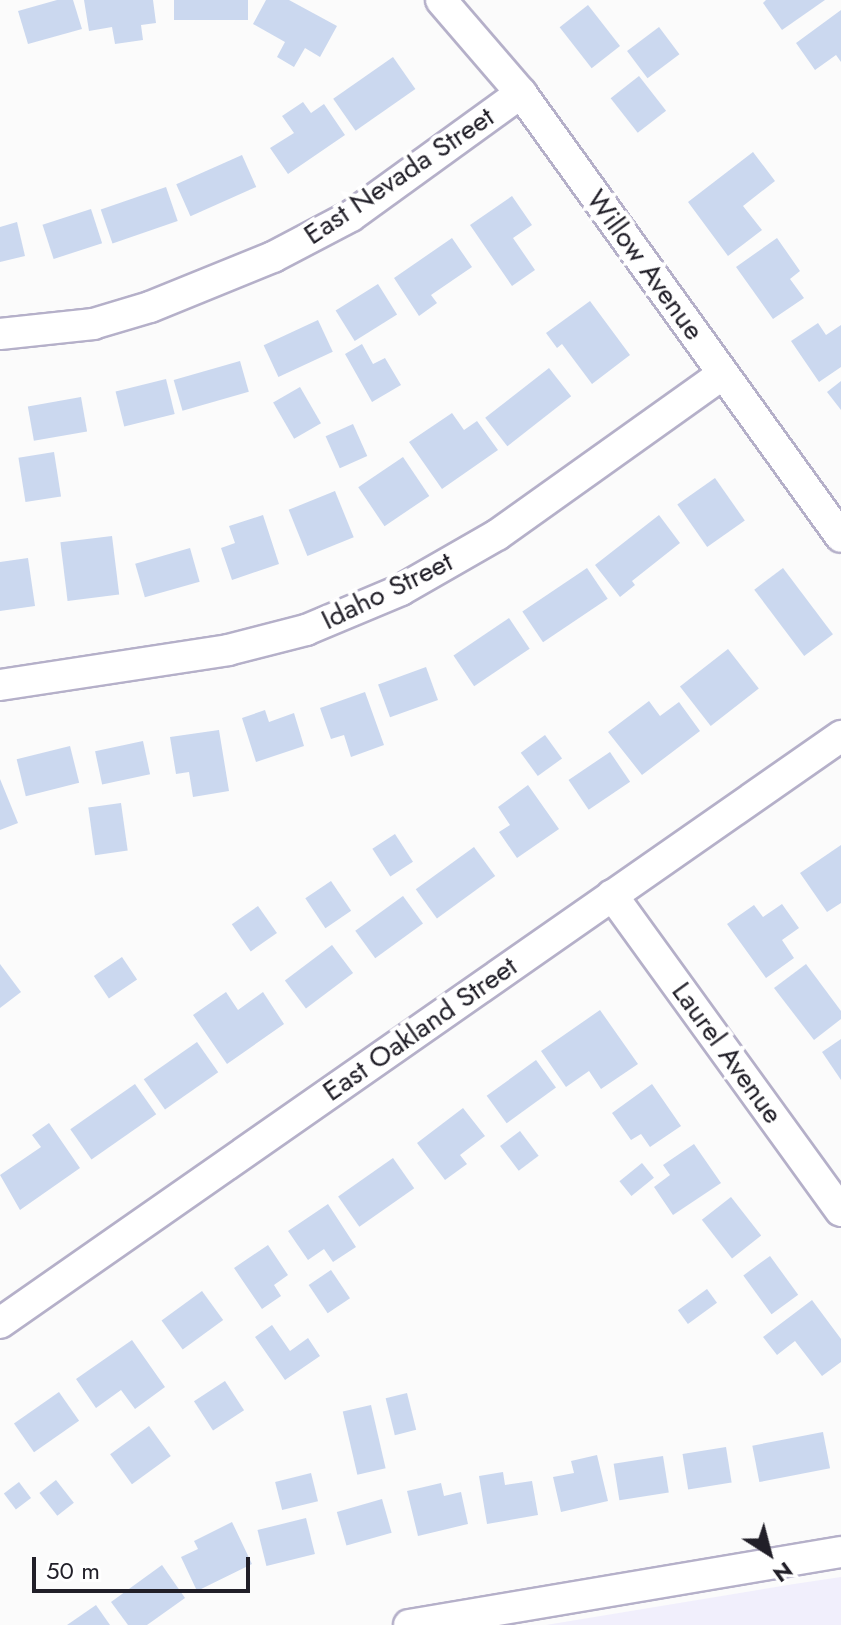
<!DOCTYPE html>
<html>
<head>
<meta charset="utf-8">
<style>
	body { margin:0 }
	#map { position:relative; width:841px; height:1625px; overflow:hidden; background:#fbfbfb; font-family:Jost,sans-serif }
	div>[style] { position:absolute }
	[style*='--x'] { left:calc(var(--x)*1px); top:calc(var(--y)*1px); width:calc(var(--w)*1px); rotate:calc(var(--a)*1deg) }
	.built>* { inset:0; background:#f1effc }
	.building>* { inset:0; background:#cbd8ef; transform-origin:0 0 }
	.roads { filter:drop-shadow(2px 0 #b5b0c9) drop-shadow(-2px 0 #b5b0c9) drop-shadow(0 2px #b5b0c9) drop-shadow(0 -2px #b5b0c9) }
	.minor>* { height:30px; margin:-15px; padding:0 15px; transform-origin:15px; border-radius:15px; background:#fff }
	span { translate:-50% -50%; white-space:nowrap; text-align:center; line-height:1.15; -webkit-text-stroke:8px #fff; paint-order:stroke }
	.street-label { font-size:28px; color:#211f28 }
	.north { position:absolute; left:729px; top:1513px; width:80px; height:80px; -webkit-text-stroke:6px #fff; paint-order:stroke; rotate:144deg; font-size:22px; font-weight:700; line-height:32px; text-align:center; color:#211f28 }
	.north::after { content:''; display:block; margin:auto; width:28px; height:36px; background:#211f28; clip-path:polygon(50% 0,100% 100%,50% 72%,0 100%) }
	.scale { position:absolute; left:32px; top:1557px; width:218px; height:36px; box-sizing:border-box; border:4px solid #211f28; border-top:0; padding-left:10px; font-size:24px; line-height:28px; white-space:nowrap; color:#211f28; -webkit-text-stroke:6px #fff; paint-order:stroke }
</style>
</head>
<body>
<div id="map">
	<div class="built">
		<div style="clip-path:polygon(841px 1577px,841px 1625px,546px 1625px,794px 1584px)"></div>
	</div>
	<div class="building">
		<div style="clip-path:polygon(57px 0,73px 0,82px 29px,28px 44px,18px 11px)"></div>
		<div style="clip-path:polygon(84px 0,153px 0,156px 23px,141px 25px,143px 40px,115px 44px,112px 27px,89px 31px)"></div>
		<div style="left:174px;top:0;width:74px;height:20px"></div>
		<div style="clip-path:polygon(266px 0,289px 0,337px 26px,320px 57px,305px 48px,294px 67px,277px 57px,285px 42px,253px 24px)"></div>
		<div style="clip-path:polygon(766px 0,825px 0,782px 30px,763px 3px)"></div>
		<div style="left:588px;top:5px;width:52px;height:36px;rotate:52deg"></div>
		<div style="clip-path:polygon(841px 10px,841px 62px,836px 55px,815px 70px,796px 43px)"></div>
		<div style="left:659px;top:27px;width:34px;height:40px;rotate:53deg"></div>
		<div style="left:393px;top:57px;width:39px;height:73px;rotate:55deg"></div>
		<div style="left:639px;top:76px;width:44px;height:36px;rotate:52deg"></div>
		<div style="clip-path:polygon(303px 102px,311px 113px,324px 104px,345px 135px,288px 174px,270px 148px,294px 133px,282px 116px)"></div>
		<div style="clip-path:polygon(753px 152px,775px 181px,743px 206px,762px 230px,728px 256px,688px 202px)"></div>
		<div style="left:242px;top:155px;width:35px;height:72px;rotate:66deg"></div>
		<div style="left:166px;top:187px;width:36px;height:69px;rotate:71deg"></div>
		<div style="clip-path:polygon(512px 196px,532px 225px,513px 238px,535px 270px,512px 286px,470px 225px)"></div>
		<div style="left:91px;top:209px;width:36px;height:51px;rotate:72deg"></div>
		<div style="clip-path:polygon(17px 222px,25px 256px,0 262px,0 227px)"></div>
		<div style="clip-path:polygon(452px 238px,472px 267px,431px 295px,437px 303px,419px 316px,394px 278px)"></div>
		<div style="clip-path:polygon(777px 238px,800px 271px,790px 279px,804px 298px,773px 319px,736px 267px)"></div>
		<div style="left:378px;top:284px;width:36px;height:50px;rotate:58deg"></div>
		<div style="clip-path:polygon(590px 301px,630px 355px,592px 384px,562px 344px,557px 348px,546px 333px)"></div>
		<div style="left:318px;top:320px;width:35px;height:60px;rotate:65deg"></div>
		<div style="clip-path:polygon(818px 323px,826px 335px,841px 325px,841px 367px,819px 382px,791px 341px)"></div>
		<div style="clip-path:polygon(362px 344px,373px 364px,385px 358px,401px 385px,372px 402px,345px 354px)"></div>
		<div style="left:240px;top:361px;width:32px;height:69px;rotate:74deg"></div>
		<div style="left:549px;top:368px;width:36px;height:81px;rotate:52deg"></div>
		<div style="left:166px;top:379px;width:36px;height:52px;rotate:76deg"></div>
		<div style="clip-path:polygon(841px 381px,841px 410px,827px 392px)"></div>
		<div style="left:300px;top:387px;width:42px;height:31px;rotate:60deg"></div>
		<div style="left:81px;top:397px;width:35px;height:54px;rotate:80deg"></div>
		<div style="clip-path:polygon(452px 413px,464px 430px,477px 421px,498px 450px,442px 489px,409px 442px)"></div>
		<div style="left:353px;top:424px;width:35px;height:30px;rotate:66deg"></div>
		<div style="left:54px;top:452px;width:45px;height:36px;rotate:81deg"></div>
		<div style="left:403px;top:457px;width:47px;height:54px;rotate:56deg"></div>
		<div style="left:715px;top:478px;width:52px;height:46px;rotate:55deg"></div>
		<div style="left:335px;top:491px;width:50px;height:50px;rotate:68deg"></div>
		<div style="clip-path:polygon(263px 515px,279px 564px,232px 580px,221px 548px,235px 543px,229px 526px)"></div>
		<div style="clip-path:polygon(659px 515px,680px 543px,632px 581px,635px 585px,620px 597px,595px 565px)"></div>
		<div style="left:112px;top:536px;width:59px;height:52px;rotate:83deg"></div>
		<div style="left:190px;top:548px;width:35px;height:57px;rotate:74deg"></div>
		<div style="clip-path:polygon(28px 558px,35px 606px,0 611px,0 562px)"></div>
		<div style="left:587px;top:568px;width:37px;height:78px;rotate:56deg"></div>
		<div style="left:783px;top:568px;width:83px;height:36px;rotate:53deg"></div>
		<div style="left:509px;top:618px;width:37px;height:67px;rotate:56deg"></div>
		<div style="left:728px;top:649px;width:50px;height:61px;rotate:52deg"></div>
		<div style="left:426px;top:667px;width:35px;height:51px;rotate:70deg"></div>
		<div style="clip-path:polygon(365px 692px,384px 745px,351px 757px,344px 735px,331px 739px,320px 708px)"></div>
		<div style="clip-path:polygon(649px 701px,660px 716px,679px 702px,700px 731px,642px 775px,608px 732px)"></div>
		<div style="clip-path:polygon(265px 710px,269px 722px,294px 713px,304px 746px,256px 762px,242px 718px)"></div>
		<div style="clip-path:polygon(219px 730px,229px 791px,193px 797px,189px 772px,176px 774px,170px 737px)"></div>
		<div style="left:545px;top:735px;width:29px;height:30px;rotate:54deg"></div>
		<div style="left:143px;top:741px;width:34px;height:49px;rotate:78deg"></div>
		<div style="left:70px;top:746px;width:38px;height:55px;rotate:76deg"></div>
		<div style="left:610px;top:752px;width:36px;height:50px;rotate:56deg"></div>
		<div style="clip-path:polygon(0 779px,18px 823px,0 830px)"></div>
		<div style="clip-path:polygon(528px 785px,559px 829px,517px 858px,499px 832px,510px 825px,498px 807px)"></div>
		<div style="left:121px;top:803px;width:48px;height:33px;rotate:82deg"></div>
		<div style="left:395px;top:834px;width:33px;height:27px;rotate:57deg"></div>
		<div style="clip-path:polygon(841px 845px,841px 903px,827px 912px,800px 873px)"></div>
		<div style="left:474px;top:847px;width:36px;height:72px;rotate:54deg"></div>
		<div style="left:331px;top:881px;width:36px;height:31px;rotate:56deg"></div>
		<div style="left:403px;top:896px;width:34px;height:59px;rotate:54deg"></div>
		<div style="clip-path:polygon(782px 904px,799px 928px,782px 940px,794px 958px,766px 978px,727px 924px,754px 905px,763px 917px)"></div>
		<div style="left:258px;top:906px;width:33px;height:32px;rotate:55deg"></div>
		<div style="left:332px;top:945px;width:35px;height:59px;rotate:53deg"></div>
		<div style="left:122px;top:957px;width:27px;height:34px;rotate:56deg"></div>
		<div style="clip-path:polygon(0 964px,21px 992px,0 1008px)"></div>
		<div style="clip-path:polygon(806px 964px,841px 1011px,841px 1019px,814px 1040px,774px 988px)"></div>
		<div style="clip-path:polygon(226px 992px,238px 1010px,263px 992px,284px 1024px,227px 1064px,193px 1015px)"></div>
		<div style="clip-path:polygon(600px 1010px,638px 1064px,601px 1089px,589px 1071px,566px 1087px,541px 1051px)"></div>
		<div style="clip-path:polygon(841px 1039px,841px 1080px,822px 1052px)"></div>
		<div style="left:197px;top:1042px;width:37px;height:65px;rotate:55deg"></div>
		<div style="left:536px;top:1060px;width:34px;height:61px;rotate:54deg"></div>
		<div style="left:135px;top:1084px;width:37px;height:79px;rotate:55deg"></div>
		<div style="clip-path:polygon(652px 1084px,681px 1126px,650px 1147px,641px 1134px,631px 1140px,612px 1113px)"></div>
		<div style="clip-path:polygon(463px 1108px,485px 1136px,460px 1155px,467px 1164px,445px 1180px,417px 1143px)"></div>
		<div style="clip-path:polygon(49px 1123px,80px 1168px,20px 1210px,0 1175px,41px 1147px,32px 1135px)"></div>
		<div style="left:520px;top:1131px;width:31px;height:25px;rotate:53deg"></div>
		<div style="clip-path:polygon(694px 1144px,721px 1183px,673px 1215px,654px 1187px,670px 1175px,663px 1165px)"></div>
		<div style="left:393px;top:1158px;width:37px;height:67px;rotate:55deg"></div>
		<div style="left:642px;top:1163px;width:19px;height:29px;rotate:51deg"></div>
		<div style="left:731px;top:1197px;width:49px;height:37px;rotate:52deg"></div>
		<div style="clip-path:polygon(328px 1204px,356px 1247px,333px 1262px,324px 1249px,308px 1260px,288px 1231px)"></div>
		<div style="clip-path:polygon(268px 1245px,288px 1275px,274px 1285px,281px 1296px,262px 1309px,234px 1268px)"></div>
		<div style="left:770px;top:1256px;width:48px;height:33px;rotate:54deg"></div>
		<div style="left:331px;top:1270px;width:34px;height:27px;rotate:56deg"></div>
		<div style="left:707px;top:1289px;width:17px;height:36px;rotate:54deg"></div>
		<div style="left:202px;top:1291px;width:36px;height:50px;rotate:54deg"></div>
		<div style="clip-path:polygon(812px 1300px,841px 1339px,841px 1362px,822px 1376px,795px 1341px,777px 1355px,763px 1337px)"></div>
		<div style="clip-path:polygon(272px 1325px,290px 1351px,308px 1338px,320px 1356px,285px 1380px,255px 1337px)"></div>
		<div style="clip-path:polygon(132px 1340px,165px 1387px,135px 1409px,121px 1390px,96px 1408px,76px 1379px)"></div>
		<div style="left:225px;top:1381px;width:35px;height:37px;rotate:57deg"></div>
		<div style="left:59px;top:1392px;width:35px;height:55px;rotate:55deg"></div>
		<div style="left:407px;top:1393px;width:38px;height:22px;rotate:76deg"></div>
		<div style="left:371px;top:1405px;width:65px;height:29px;rotate:77deg"></div>
		<div style="left:149px;top:1426px;width:37px;height:48px;rotate:54deg"></div>
		<div style="left:823px;top:1432px;width:37px;height:72px;rotate:79deg"></div>
		<div style="left:726px;top:1447px;width:36px;height:44px;rotate:81deg"></div>
		<div style="clip-path:polygon(597px 1455px,608px 1501px,561px 1512px,553px 1477px,574px 1473px,571px 1461px)"></div>
		<div style="left:663px;top:1456px;width:37px;height:50px;rotate:81deg"></div>
		<div style="clip-path:polygon(503px 1472px,505px 1485px,532px 1481px,538px 1515px,487px 1524px,479px 1476px)"></div>
		<div style="left:311px;top:1473px;width:29px;height:37px;rotate:76deg"></div>
		<div style="left:56px;top:1480px;width:29px;height:21px;rotate:52deg"></div>
		<div style="left:19px;top:1482px;width:20px;height:19px;rotate:53deg"></div>
		<div style="clip-path:polygon(441px 1483px,444px 1496px,461px 1492px,468px 1524px,418px 1536px,407px 1491px)"></div>
		<div style="left:382px;top:1499px;width:35px;height:47px;rotate:74deg"></div>
		<div style="left:306px;top:1518px;width:37px;height:50px;rotate:76deg"></div>
		<div style="clip-path:polygon(232px 1522px,252px 1564px,197px 1591px,181px 1557px,198px 1549px,194px 1541px)"></div>
		<div style="clip-path:polygon(162px 1565px,185px 1598px,147px 1625px,128px 1625px,111px 1602px)"></div>
		<div style="clip-path:polygon(96px 1605px,110px 1625px,67px 1625px)"></div>
	</div>
	<div class="roads">
		<div class="minor">
			<div style="--x:441;--y:0;--w:123;--a:49.3"></div>
			<div style="--x:521;--y:93;--w:547;--a:54.22"></div>
			<div style="--x:0;--y:334;--w:94;--a:-6.1"></div>
			<div style="--x:93;--y:324;--w:59;--a:-16.6"></div>
			<div style="--x:150;--y:307;--w:133;--a:-22.1"></div>
			<div style="--x:273;--y:257;--w:88;--a:-27.7"></div>
			<div style="--x:351;--y:216;--w:210;--a:-35.9"></div>
			<div style="--x:0;--y:685;--w:231;--a:-8.7"></div>
			<div style="--x:228;--y:650;--w:81;--a:-14.4"></div>
			<div style="--x:306;--y:630;--w:103;--a:-22.8"></div>
			<div style="--x:401;--y:590;--w:111;--a:-29.8"></div>
			<div style="--x:497;--y:535;--w:277;--a:-35.5"></div>
			<div style="--x:612;--y:895;--w:390;--a:54.1"></div>
			<div style="--x:0;--y:1323;--w:1026;--a:-34.91"></div>
			<div style="--x:409;--y:1625;--w:438;--a:-9.6"></div>
		</div>
	</div>
	<div class="street-label">
		<span style="left:399px;top:176px;rotate:-34deg">East Nevada Street</span>
		<span style="left:645px;top:265px;rotate:54deg">Willow Avenue</span>
		<span style="left:387px;top:591px;rotate:-26deg">Idaho Street</span>
		<span style="left:420px;top:1029px;rotate:-35deg">East Oakland Street</span>
		<span style="left:727px;top:1053px;rotate:54deg">Laurel Avenue</span>
	</div>
	<div class="north">N</div>
	<div class="scale">50 m</div>
</div>
</body>
</html>
